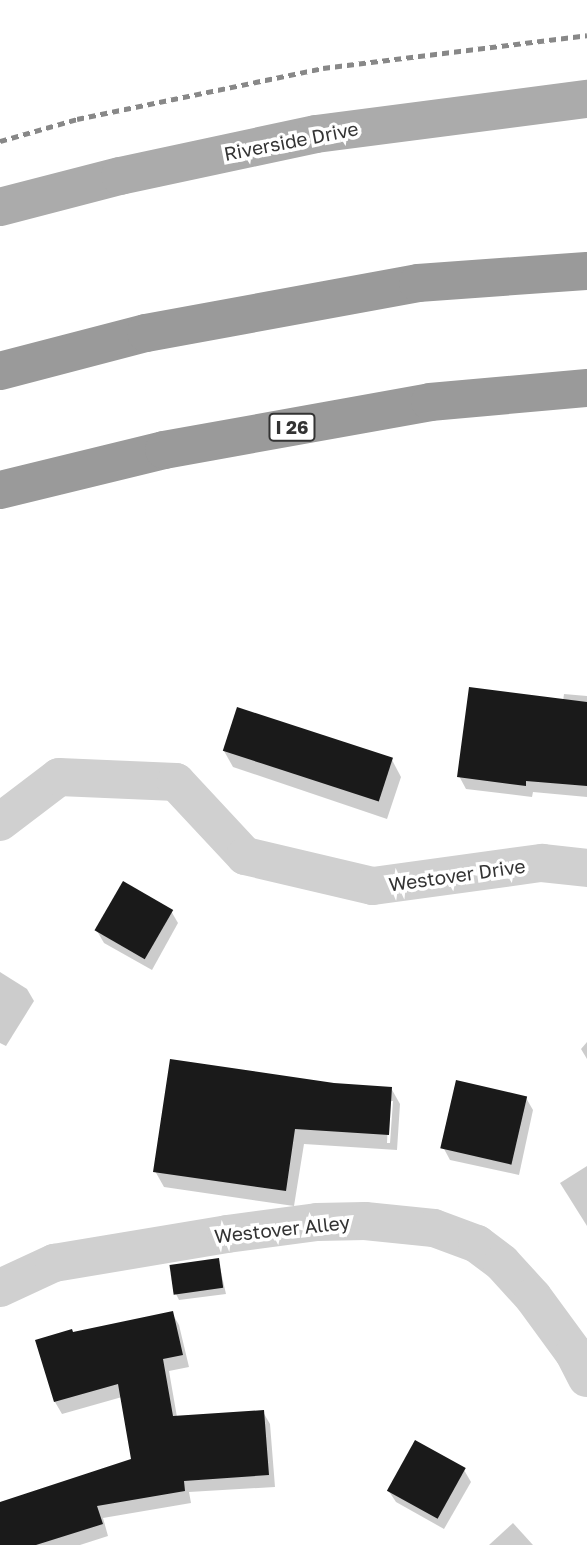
<!DOCTYPE html>
<html>
<head>
<meta charset="utf-8">
<style>
	body { margin:0 }
	#map { position:relative; width:587px; height:1545px; overflow:hidden; background:#fff; font-family:"Golos Text",sans-serif }
	div>[style] { position:absolute }
	[style*='--x'] { left:calc(var(--x)*1px); top:calc(var(--y)*1px); width:calc(var(--w)*1px); rotate:calc(var(--a)*1deg) }
	.shadow>* { inset:0; background:#0003 }
	.building>* { inset:0; background:#1a1a1a; transform-origin:0 0 }
	.minor>* { height:38px; margin:-19px; padding:0 19px; transform-origin:19px; border-radius:19px; background:#d0d0d0 }
	.major>* { height:38px; margin:-19px; padding:0 19px; transform-origin:19px; border-radius:19px; background:#ababab }
	.highway>* { height:38px; margin:-19px; padding:0 19px; transform-origin:19px; border-radius:19px; background:#9a9a9a }
	.rail>* { height:5px; margin-top:-2.5px; transform-origin:0; background:repeating-linear-gradient(90deg,#888 0 7px,transparent 0 12px) }
	span { translate:-50% -50%; white-space:nowrap; text-align:center; line-height:1.15; -webkit-text-stroke:7px #fff; paint-order:stroke }
	.shield-label span { padding:2px 5px; background:#fff; border:2px solid; border-radius:5px; -webkit-text-stroke-width:0 }
	.shield-label { font-size:18px; color:#333; font-weight:700 }
	.street-label { font-size:19px; color:#333 }
</style>
</head>
<body>
<div id="map">
	<div class="shadow">
		<div style="clip-path:polygon(564px 694px,587px 696px,587px 797px,533px 792px,532px 797px,466px 789px,459px 776px,563px 701px)"></div>
		<div style="clip-path:polygon(224px 751px,392px 760px,401px 777px,387px 819px,233px 767px)"></div>
		<div style="clip-path:polygon(171px 911px,178px 923px,152px 970px,104px 943px,97px 931px)"></div>
		<div style="clip-path:polygon(0 972px,27px 989px,34px 1001px,6px 1046px,0 1043px)"></div>
		<div style="clip-path:polygon(587px 1042px,587px 1059px,581px 1049px)"></div>
		<div style="clip-path:polygon(evenodd,334px 1085px,391px 1088px,400px 1104px,397px 1150px,304px 1144px,294px 1206px,164px 1187px,155px 1171px,334px 1085px,389px 1101px,393px 1101px,390px 1143px,387px 1143px,389px 1101px)"></div>
		<div style="clip-path:polygon(526px 1098px,533px 1110px,519px 1175px,450px 1160px,443px 1147px)"></div>
		<div style="clip-path:polygon(587px 1166px,587px 1226px,560px 1183px)"></div>
		<div style="clip-path:polygon(218px 1259px,226px 1294px,179px 1300px,176px 1294px)"></div>
		<div style="clip-path:polygon(172px 1313px,179px 1325px,189px 1367px,169px 1371px,177px 1417px,263px 1412px,270px 1424px,275px 1487px,189px 1492px,191px 1503px,103px 1518px,108px 1536px,80px 1545px,0 1545px,0 1503px,133px 1460px,122px 1397px,62px 1414px,55px 1402px,38px 1342px)"></div>
		<div style="clip-path:polygon(464px 1470px,471px 1482px,444px 1529px,396px 1502px,388px 1490px)"></div>
		<div style="clip-path:polygon(513px 1523px,533px 1545px,489px 1545px)"></div>
	</div>
	<div class="building">
		<div style="clip-path:polygon(469px 687px,587px 702px,587px 786px,526px 781px,526px 786px,457px 777px)"></div>
		<div style="left:237px;top:707px;width:164px;height:46px;rotate:18deg"></div>
		<div style="left:123px;top:881px;width:58px;height:57px;rotate:30deg"></div>
		<div style="clip-path:polygon(170px 1059px,334px 1083px,392px 1087px,389px 1135px,295px 1129px,286px 1191px,153px 1172px)"></div>
		<div style="left:456px;top:1080px;width:73px;height:70px;rotate:13deg"></div>
		<div style="left:219px;top:1258px;width:30px;height:50px;rotate:82deg"></div>
		<div style="clip-path:polygon(173px 1311px,183px 1355px,163px 1359px,173px 1416px,264px 1410px,269px 1475px,184px 1481px,185px 1491px,97px 1506px,103px 1524px,36px 1545px,0 1545px,0 1502px,131px 1459px,118px 1384px,54px 1402px,35px 1340px,72px 1329px,73px 1332px)"></div>
		<div style="left:415px;top:1440px;width:58px;height:58px;rotate:29deg"></div>
	</div>
	<div class="minor">
		<div style="--x:0;--y:822;--w:74;--a:-37.3"></div>
		<div style="--x:59;--y:777;--w:117;--a:2.4"></div>
		<div style="--x:176;--y:782;--w:101;--a:47"></div>
		<div style="--x:245;--y:856;--w:131;--a:13.2"></div>
		<div style="--x:373;--y:886;--w:171;--a:-7.8"></div>
		<div style="--x:542;--y:863;--w:45;--a:6.3"></div>
		<div style="--x:0;--y:1288;--w:60;--a:-24.8"></div>
		<div style="--x:54;--y:1263;--w:175;--a:-9.5"></div>
		<div style="--x:227;--y:1234;--w:91;--a:-7.6"></div>
		<div style="--x:317;--y:1222;--w:48;--a:-1.2"></div>
		<div style="--x:365;--y:1221;--w:69;--a:5.8"></div>
		<div style="--x:434;--y:1228;--w:46;--a:20.4"></div>
		<div style="--x:477;--y:1244;--w:31;--a:37"></div>
		<div style="--x:502;--y:1263;--w:46;--a:47.6"></div>
		<div style="--x:533;--y:1297;--w:69;--a:53.8"></div>
		<div style="--x:574;--y:1353;--w:28;--a:63"></div>
	</div>
	<div class="major">
		<div style="--x:0;--y:207;--w:124;--a:-14.5"></div>
		<div style="--x:120;--y:176;--w:200;--a:-12.1"></div>
		<div style="--x:316;--y:134;--w:273;--a:-7.4"></div>
	</div>
	<div class="highway">
		<div style="--x:0;--y:371;--w:151;--a:-14.6"></div>
		<div style="--x:146;--y:333;--w:277;--a:-10.4"></div>
		<div style="--x:418;--y:283;--w:169;--a:-4.1"></div>
		<div style="--x:0;--y:490;--w:169;--a:-13.7"></div>
		<div style="--x:164;--y:450;--w:270;--a:-10.2"></div>
		<div style="--x:430;--y:402;--w:158;--a:-5.1"></div>
	</div>
	<div class="rail">
		<div style="--x:0;--y:141;--w:80;--a:-15.9"></div>
		<div style="--x:77;--y:119;--w:251;--a:-11.7"></div>
		<div style="--x:323;--y:68;--w:266;--a:-7.1"></div>
	</div>
	<div class="shield-label">
		<span style="left:292px;top:427px">I 26</span>
	</div>
	<div class="street-label">
		<span style="left:291px;top:141px;rotate:-11deg">Riverside Drive</span>
		<span style="left:457px;top:875px;rotate:-8deg">Westover Drive</span>
		<span style="left:282px;top:1229px;rotate:-6deg">Westover Alley</span>
	</div>
</div>
</body>
</html>
